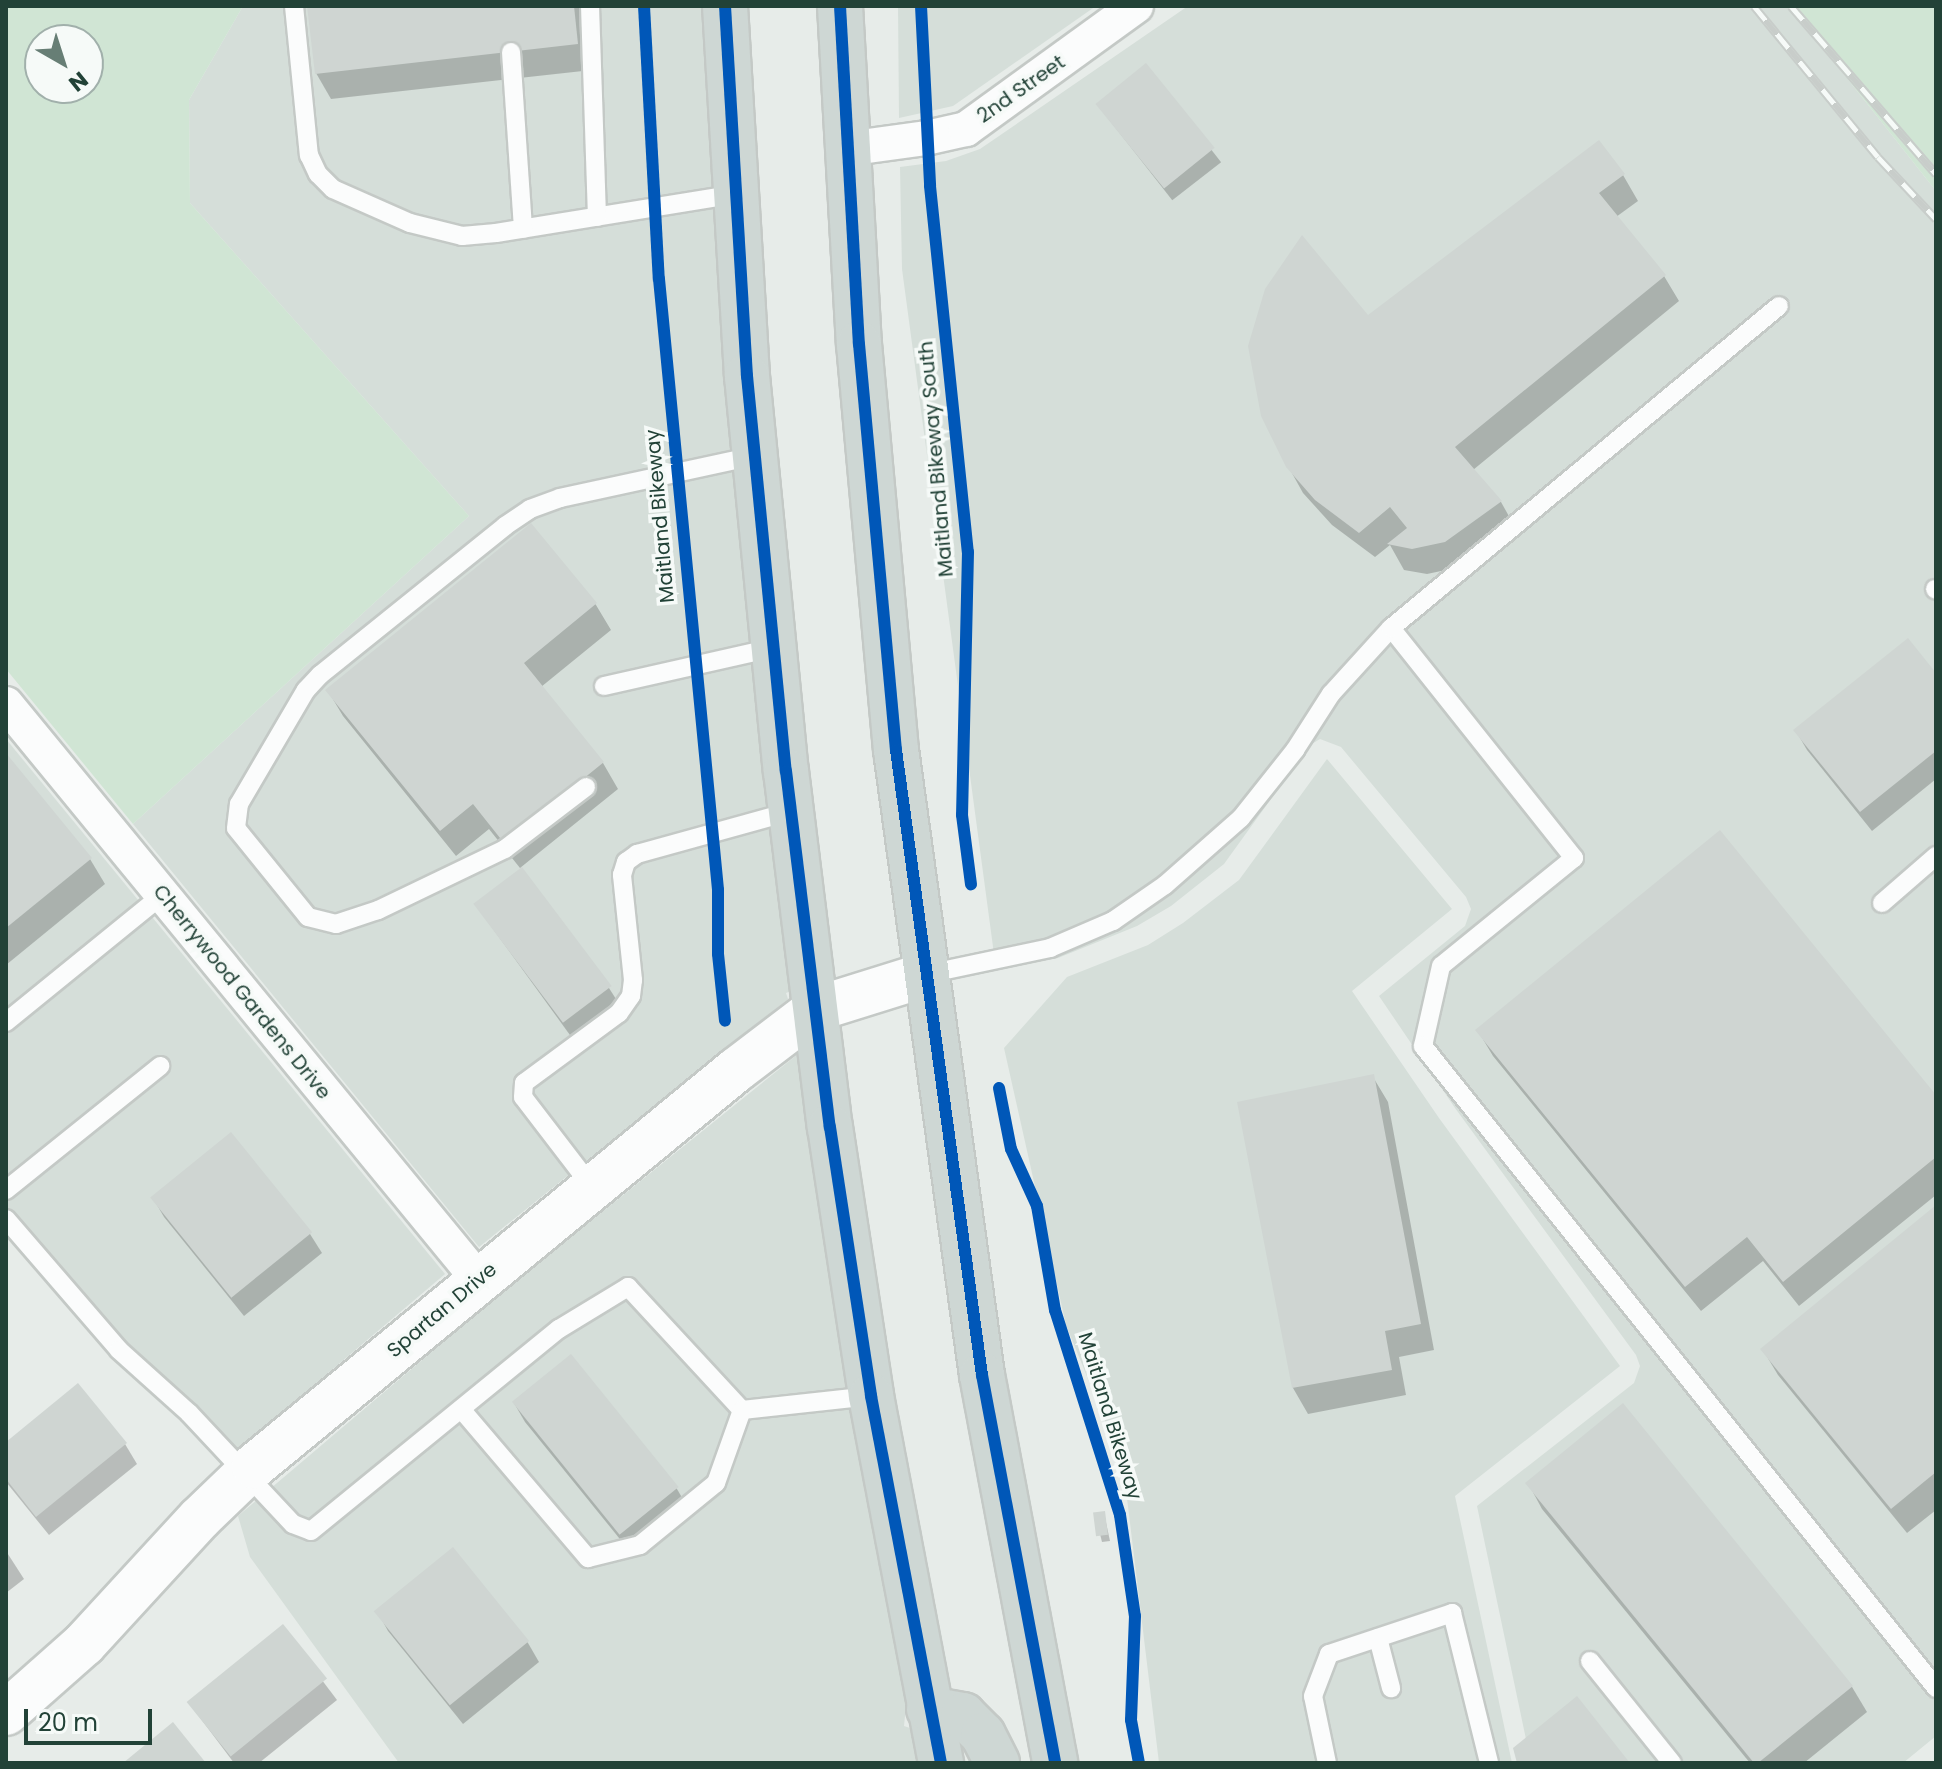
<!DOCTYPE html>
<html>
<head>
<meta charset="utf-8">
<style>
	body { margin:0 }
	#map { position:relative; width:1942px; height:1769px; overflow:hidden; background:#e7ece9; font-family:Poppins,sans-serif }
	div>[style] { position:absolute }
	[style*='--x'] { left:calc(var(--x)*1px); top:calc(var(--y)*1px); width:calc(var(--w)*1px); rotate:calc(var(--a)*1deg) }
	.built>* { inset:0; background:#d5ded9 }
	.green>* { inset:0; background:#d0e5d4 }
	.shadow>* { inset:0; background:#0003; transform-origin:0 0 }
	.building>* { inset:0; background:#cfd5d2; transform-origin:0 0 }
	.roads { filter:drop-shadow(2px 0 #c4c9c6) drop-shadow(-2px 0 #c4c9c6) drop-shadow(0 2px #c4c9c6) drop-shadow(0 -2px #c4c9c6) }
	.lane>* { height:18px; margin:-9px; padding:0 9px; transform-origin:9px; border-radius:9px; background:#fbfcfc }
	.street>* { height:34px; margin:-17px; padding:0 17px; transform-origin:17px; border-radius:17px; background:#fbfcfc }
	.secondary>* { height:44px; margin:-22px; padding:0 22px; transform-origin:22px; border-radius:22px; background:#fbfcfc }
	.primary>* { height:44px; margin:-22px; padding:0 22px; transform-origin:22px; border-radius:22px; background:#ced7d4 }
	.rail>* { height:9px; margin-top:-4.5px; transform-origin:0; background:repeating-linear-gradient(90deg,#f6faf8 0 18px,#c8cdca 0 36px); box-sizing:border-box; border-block:2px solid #c8cdca }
	.cycleway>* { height:12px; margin:-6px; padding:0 6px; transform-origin:6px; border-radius:6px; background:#0057b8 }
	span { translate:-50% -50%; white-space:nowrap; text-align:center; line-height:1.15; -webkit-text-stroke:7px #f6faf8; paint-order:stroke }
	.street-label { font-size:20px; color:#224237 }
	.frame { position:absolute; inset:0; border:8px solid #224237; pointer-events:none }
	.north { position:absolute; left:24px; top:24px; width:80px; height:80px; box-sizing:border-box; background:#f6faf8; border:2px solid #a1b0ab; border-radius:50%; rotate:141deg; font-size:22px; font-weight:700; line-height:32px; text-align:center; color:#224237 }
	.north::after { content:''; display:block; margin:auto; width:28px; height:36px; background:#677e75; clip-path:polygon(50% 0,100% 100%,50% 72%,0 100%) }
	.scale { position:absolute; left:24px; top:1709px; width:128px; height:36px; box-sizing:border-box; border:4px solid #224237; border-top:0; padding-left:10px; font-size:24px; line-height:28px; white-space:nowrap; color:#224237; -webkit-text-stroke:6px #f6faf8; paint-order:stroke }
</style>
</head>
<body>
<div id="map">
	<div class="built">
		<div style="clip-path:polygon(243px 6px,701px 6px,724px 375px,763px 770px,791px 991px,786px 993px,788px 999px,479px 1247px,133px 824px,469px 516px,190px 203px,189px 100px)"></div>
		<div style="clip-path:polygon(898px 6px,1096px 6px,953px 106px,899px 118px)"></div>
		<div style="clip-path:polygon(1188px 6px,1790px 6px,1936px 191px,1936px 1736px,1903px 1763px,1531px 1763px,1477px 1506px,1634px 1383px,1640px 1366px,1636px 1355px,1455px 1108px,1379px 996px,1465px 926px,1471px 909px,1466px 897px,1341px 747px,1320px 739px,1310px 745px,1224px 864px,1171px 906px,1137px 926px,1058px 958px,996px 969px,902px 269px,900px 167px,946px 161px,980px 149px)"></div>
		<div style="clip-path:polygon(6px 739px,445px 1274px,221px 1464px,6px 1207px)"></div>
		<div style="clip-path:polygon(1327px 759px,1452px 909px,1352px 991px,1439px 1118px,1620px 1366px,1455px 1496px,1512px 1763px,1159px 1763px,1123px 1465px,1066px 1325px,1004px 1048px,1067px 977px,1148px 945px,1183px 923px,1239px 880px)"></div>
		<div style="clip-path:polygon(798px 1054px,852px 1416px,906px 1706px,904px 1726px,910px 1728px,917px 1763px,399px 1763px,250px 1557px,238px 1516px,494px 1299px)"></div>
	</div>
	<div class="green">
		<div style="clip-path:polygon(evenodd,6px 6px,243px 6px,189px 100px,190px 203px,469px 516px,133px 824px,6px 669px,6px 6px,40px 40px,88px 40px,88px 88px,40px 88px,40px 40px)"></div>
		<div style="clip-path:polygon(1790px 6px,1936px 6px,1936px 191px)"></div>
	</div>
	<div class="shadow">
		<div style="clip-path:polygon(309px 6px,585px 6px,592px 70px,331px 99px,316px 73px)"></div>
		<div style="left:1146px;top:66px;width:122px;height:62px;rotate:52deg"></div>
		<div style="clip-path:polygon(1623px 175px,1638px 201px,1616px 217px,1664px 276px,1679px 301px,1473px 470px,1501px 502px,1515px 527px,1460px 567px,1427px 574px,1404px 570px,1390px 545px,1375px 557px,1332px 525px,1303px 493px,1288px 466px,1367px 318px)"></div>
		<div style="clip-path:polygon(531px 526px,596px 605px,611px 630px,541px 687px,603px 763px,618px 789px,520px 868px,489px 829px,456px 856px,343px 716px,328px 691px)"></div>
		<div style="clip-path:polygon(1936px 676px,1936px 779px,1872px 831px,1807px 750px,1796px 731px)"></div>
		<div style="clip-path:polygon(6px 756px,90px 859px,105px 884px,6px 965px)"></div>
		<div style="clip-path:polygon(475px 904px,609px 988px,621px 1007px,575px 1042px)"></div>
		<div style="clip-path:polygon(1478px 1031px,1936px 1098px,1936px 1195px,1799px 1306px,1763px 1261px,1701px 1311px,1493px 1056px)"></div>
		<div style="clip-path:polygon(1373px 1077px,1388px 1102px,1434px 1350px,1399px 1357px,1406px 1395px,1308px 1414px,1293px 1388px,1239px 1103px)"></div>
		<div style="clip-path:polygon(153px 1198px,310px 1234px,322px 1253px,244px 1316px,164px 1217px)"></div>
		<div style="clip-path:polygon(1936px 1207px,1936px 1510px,1907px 1533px,1778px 1375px,1763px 1350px)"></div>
		<div style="clip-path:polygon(571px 1357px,677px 1489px,688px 1508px,632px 1554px,525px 1422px,514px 1403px)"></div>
		<div style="clip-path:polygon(6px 1444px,125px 1444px,137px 1464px,49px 1535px,6px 1482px)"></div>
		<div style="clip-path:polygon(1528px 1483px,1852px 1687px,1867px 1712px,1804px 1763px,1750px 1763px,1542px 1509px)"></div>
		<div style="clip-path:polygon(1104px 1513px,1110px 1541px,1102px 1542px,1095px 1514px)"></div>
		<div style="clip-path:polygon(453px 1550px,528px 1643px,539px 1662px,463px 1724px,388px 1631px,377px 1611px)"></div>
		<div style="clip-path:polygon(6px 1551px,24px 1579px,6px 1593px)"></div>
		<div style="clip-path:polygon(282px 1627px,337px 1700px,259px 1763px,234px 1763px,189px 1703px)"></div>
	</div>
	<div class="building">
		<div style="clip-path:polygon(307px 6px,574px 6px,578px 44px,315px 74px)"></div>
		<div style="left:1146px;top:63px;width:109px;height:65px;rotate:51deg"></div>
		<div style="clip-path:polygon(1599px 140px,1625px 174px,1599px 193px,1666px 275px,1455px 447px,1502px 501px,1445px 542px,1412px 549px,1387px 544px,1407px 528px,1390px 507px,1359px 533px,1315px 500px,1286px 467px,1261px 416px,1248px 346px,1265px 289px,1302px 235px,1368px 315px)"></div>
		<div style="clip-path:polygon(531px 523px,597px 603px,524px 663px,604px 762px,504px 843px,473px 804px,440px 831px,325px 690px)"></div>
		<div style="clip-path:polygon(1908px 638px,1936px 673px,1936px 751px,1860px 812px,1793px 730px)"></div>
		<div style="clip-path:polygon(6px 753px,92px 858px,6px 928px)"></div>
		<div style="clip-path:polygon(1720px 830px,1936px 1095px,1936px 1157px,1783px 1282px,1747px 1237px,1685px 1287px,1475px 1030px)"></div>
		<div style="left:522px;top:867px;width:149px;height:61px;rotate:53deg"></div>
		<div style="clip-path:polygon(1374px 1074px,1421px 1324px,1385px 1331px,1392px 1370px,1292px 1388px,1237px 1102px)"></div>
		<div style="left:231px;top:1132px;width:129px;height:104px;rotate:51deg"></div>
		<div style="clip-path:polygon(1936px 1205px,1936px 1472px,1891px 1509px,1760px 1349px)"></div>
		<div style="left:571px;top:1354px;width:171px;height:76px;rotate:51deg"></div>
		<div style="clip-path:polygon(78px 1383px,127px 1443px,36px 1517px,6px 1479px,6px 1442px)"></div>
		<div style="clip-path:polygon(1623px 1403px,1853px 1686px,1758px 1763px,1754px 1763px,1525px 1483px)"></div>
		<div style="left:1105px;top:1511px;width:24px;height:12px;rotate:83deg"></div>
		<div style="left:453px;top:1547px;width:121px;height:102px;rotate:51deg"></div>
		<div style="left:283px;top:1624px;width:70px;height:124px;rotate:51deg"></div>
		<div style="clip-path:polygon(1577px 1696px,1630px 1763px,1517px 1763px,1513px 1748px)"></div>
		<div style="clip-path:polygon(173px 1722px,206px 1763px,123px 1763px)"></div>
	</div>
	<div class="roads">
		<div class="lane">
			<div style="--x:294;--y:6;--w:150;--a:84.3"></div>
			<div style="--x:309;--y:155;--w:21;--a:65"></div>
			<div style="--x:318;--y:174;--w:21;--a:45"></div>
			<div style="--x:333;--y:189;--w:84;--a:23.8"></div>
			<div style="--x:410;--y:223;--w:54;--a:14"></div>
			<div style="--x:462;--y:236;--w:34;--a:-5"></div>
			<div style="--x:496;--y:233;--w:243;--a:-9.2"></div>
			<div style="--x:590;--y:6;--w:211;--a:88.1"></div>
			<div style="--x:511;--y:52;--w:177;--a:86.1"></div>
			<div style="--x:1935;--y:589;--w:1;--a:45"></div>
			<div style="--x:1391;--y:628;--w:294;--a:51.5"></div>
			<div style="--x:1574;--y:858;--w:171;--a:140.9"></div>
			<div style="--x:1441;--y:966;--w:82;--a:102.7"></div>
			<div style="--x:1423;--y:1046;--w:822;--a:51.37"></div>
			<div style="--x:604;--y:686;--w:173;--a:-12.7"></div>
			<div style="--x:586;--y:787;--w:102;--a:142.6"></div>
			<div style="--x:505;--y:849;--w:141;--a:154.3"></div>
			<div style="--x:378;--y:910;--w:44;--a:161.6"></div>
			<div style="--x:336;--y:924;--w:29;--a:-166"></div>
			<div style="--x:308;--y:917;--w:114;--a:-129"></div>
			<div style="--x:236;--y:828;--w:24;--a:-83"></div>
			<div style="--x:239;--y:804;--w:132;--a:-59.6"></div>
			<div style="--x:306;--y:690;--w:21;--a:-47"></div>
			<div style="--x:320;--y:675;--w:238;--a:-38.8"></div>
			<div style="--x:505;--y:526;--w:30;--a:-34"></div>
			<div style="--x:530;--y:509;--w:32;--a:-20"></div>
			<div style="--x:560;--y:498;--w:199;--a:-12.2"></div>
			<div style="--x:1882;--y:903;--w:72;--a:-41"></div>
			<div style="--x:927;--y:974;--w:126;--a:-11.9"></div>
			<div style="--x:1050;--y:948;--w:69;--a:-23.2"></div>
			<div style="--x:1113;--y:921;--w:63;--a:-34.7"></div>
			<div style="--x:1165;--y:885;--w:101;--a:-41.4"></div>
			<div style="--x:1241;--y:818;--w:87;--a:-51.5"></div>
			<div style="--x:1295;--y:750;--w:67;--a:-57.3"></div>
			<div style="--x:1331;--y:694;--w:89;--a:-47.7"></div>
			<div style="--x:1391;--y:628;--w:504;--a:-39.69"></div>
			<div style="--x:6;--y:1022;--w:201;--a:-39.1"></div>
			<div style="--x:592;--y:1187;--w:113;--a:-127.5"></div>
			<div style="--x:523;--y:1097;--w:14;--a:-86"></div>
			<div style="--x:524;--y:1083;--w:118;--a:-36.4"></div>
			<div style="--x:619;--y:1013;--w:21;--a:-55"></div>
			<div style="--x:631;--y:996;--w:16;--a:-83"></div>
			<div style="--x:633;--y:980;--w:106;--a:-96"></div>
			<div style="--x:622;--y:875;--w:14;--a:-73"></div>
			<div style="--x:626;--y:862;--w:14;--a:-36"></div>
			<div style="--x:637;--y:854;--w:161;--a:-15.5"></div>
			<div style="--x:6;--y:1190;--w:198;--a:-38.8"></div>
			<div style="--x:6;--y:1219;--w:173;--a:49.2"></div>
			<div style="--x:119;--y:1350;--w:94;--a:42"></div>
			<div style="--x:189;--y:1413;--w:152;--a:46.9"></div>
			<div style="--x:293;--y:1524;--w:19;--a:21"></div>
			<div style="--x:311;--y:1531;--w:320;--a:-39.2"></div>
			<div style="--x:559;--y:1329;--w:81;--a:-31.3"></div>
			<div style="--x:628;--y:1287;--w:168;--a:47.2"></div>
			<div style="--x:742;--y:1410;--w:130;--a:-6.2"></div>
			<div style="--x:461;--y:1409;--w:196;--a:49.6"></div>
			<div style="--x:588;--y:1558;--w:54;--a:-14"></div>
			<div style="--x:640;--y:1545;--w:98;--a:-39.2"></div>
			<div style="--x:716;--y:1483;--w:77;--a:-70.4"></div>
			<div style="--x:1378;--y:1638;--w:52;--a:75.4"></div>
			<div style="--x:1590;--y:1661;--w:131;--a:51.2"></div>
			<div style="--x:1327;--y:1763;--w:68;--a:-101.8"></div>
			<div style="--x:1313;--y:1696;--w:45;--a:-69.1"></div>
			<div style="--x:1329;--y:1654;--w:130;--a:-18.4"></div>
			<div style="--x:1452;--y:1613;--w:154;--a:76.1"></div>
		</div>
		<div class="street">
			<div style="--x:846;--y:149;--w:81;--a:-7.8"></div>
			<div style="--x:926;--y:138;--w:41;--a:-12.7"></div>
			<div style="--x:966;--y:129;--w:210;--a:-35.9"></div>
			<div style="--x:6;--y:704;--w:744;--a:50.62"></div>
		</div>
		<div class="secondary">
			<div style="--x:6;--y:1713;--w:104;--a:-41.5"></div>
			<div style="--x:84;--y:1644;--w:171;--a:-47.4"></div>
			<div style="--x:200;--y:1518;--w:75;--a:-43.9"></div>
			<div style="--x:254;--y:1466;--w:624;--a:-39.41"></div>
			<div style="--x:736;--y:1070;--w:101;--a:-37.3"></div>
			<div style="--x:816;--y:1009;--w:114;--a:-17.3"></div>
		</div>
		<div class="primary">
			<div style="--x:725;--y:6;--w:371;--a:86.6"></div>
			<div style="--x:747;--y:376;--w:397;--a:84.4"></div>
			<div style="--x:786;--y:771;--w:359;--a:83"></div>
			<div style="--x:830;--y:1127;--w:272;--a:81.3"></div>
			<div style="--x:871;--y:1396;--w:374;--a:79.2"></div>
			<div style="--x:840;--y:6;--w:339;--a:86.8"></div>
			<div style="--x:859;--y:344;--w:408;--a:84.8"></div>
			<div style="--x:896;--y:750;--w:631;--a:82.17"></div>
			<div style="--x:982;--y:1375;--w:395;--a:79.3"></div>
			<div style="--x:929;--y:1709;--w:35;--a:10"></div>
			<div style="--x:963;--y:1715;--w:28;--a:45"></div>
			<div style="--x:983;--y:1735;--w:31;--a:63"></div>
		</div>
	</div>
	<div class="rail">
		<div style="--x:1754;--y:6;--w:195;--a:50.6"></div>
		<div style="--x:1878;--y:157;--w:85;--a:46.9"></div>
		<div style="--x:1791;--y:6;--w:222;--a:49.2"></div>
	</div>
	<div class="cycleway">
		<div style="--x:644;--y:6;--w:273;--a:86.9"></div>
		<div style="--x:659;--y:279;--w:614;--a:84.48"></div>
		<div style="--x:718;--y:890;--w:64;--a:90"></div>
		<div style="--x:718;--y:954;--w:67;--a:84"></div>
		<div style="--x:725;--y:6;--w:371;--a:86.6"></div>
		<div style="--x:747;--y:376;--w:397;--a:84.4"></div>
		<div style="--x:786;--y:771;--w:359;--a:83"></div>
		<div style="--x:830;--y:1127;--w:272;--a:81.3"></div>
		<div style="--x:871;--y:1396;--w:374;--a:79.2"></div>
		<div style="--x:840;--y:6;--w:339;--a:86.8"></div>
		<div style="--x:859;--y:344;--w:408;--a:84.8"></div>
		<div style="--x:896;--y:750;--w:631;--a:82.17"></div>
		<div style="--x:982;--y:1375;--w:395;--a:79.3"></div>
		<div style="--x:921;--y:6;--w:180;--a:87.1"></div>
		<div style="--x:930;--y:186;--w:368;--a:84.1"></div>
		<div style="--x:968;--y:552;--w:263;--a:91.3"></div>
		<div style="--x:962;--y:815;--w:70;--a:82.6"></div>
		<div style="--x:999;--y:1088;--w:62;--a:78.9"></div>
		<div style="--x:1011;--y:1149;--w:63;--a:65.5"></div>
		<div style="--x:1037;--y:1206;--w:106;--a:80.2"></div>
		<div style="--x:1055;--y:1310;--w:215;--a:72.4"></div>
		<div style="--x:1120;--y:1515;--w:102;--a:81.6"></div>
		<div style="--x:1135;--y:1616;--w:104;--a:92.2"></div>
		<div style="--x:1131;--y:1720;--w:44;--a:79.5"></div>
	</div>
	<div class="street-label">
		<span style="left:1021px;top:89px;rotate:-35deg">2nd Street</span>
		<span style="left:936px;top:459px;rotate:-95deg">Maitland Bikeway South</span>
		<span style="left:660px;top:516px;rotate:-95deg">Maitland Bikeway</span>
		<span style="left:242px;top:992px;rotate:51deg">Cherrywood Gardens Drive</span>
		<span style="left:442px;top:1310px;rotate:-40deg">Spartan Drive</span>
		<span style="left:1110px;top:1416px;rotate:73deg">Maitland Bikeway</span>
	</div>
	<div class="frame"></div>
	<div class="north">N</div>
	<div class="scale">20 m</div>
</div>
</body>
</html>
